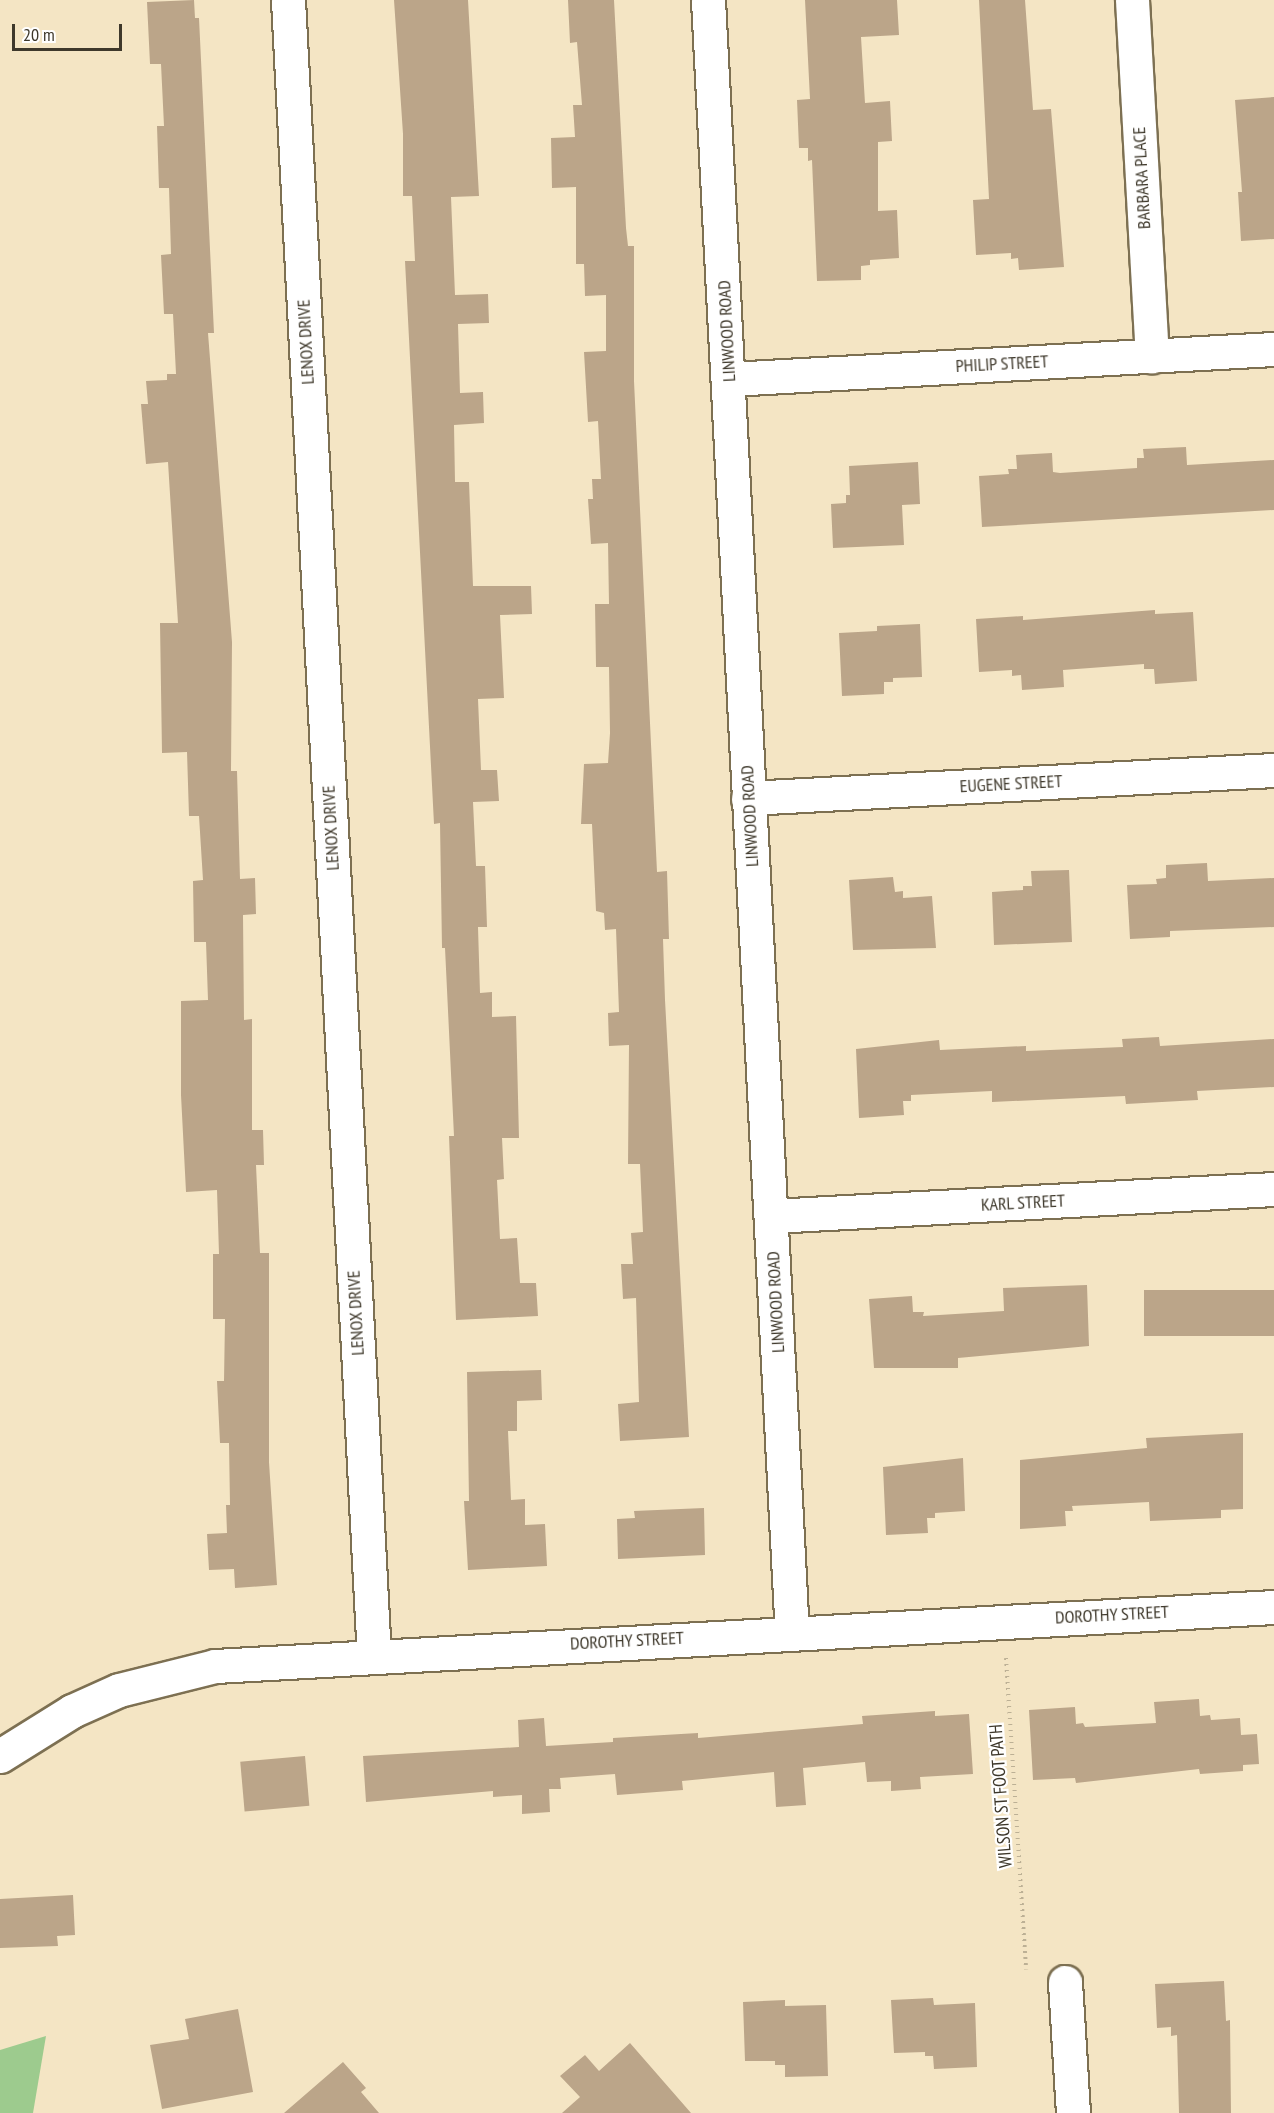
<!DOCTYPE html>
<html>
<head>
<meta charset="utf-8">
<style>
	body { margin:0 }
	#map { position:relative; width:1274px; height:2113px; overflow:hidden; background:#f4e5c4; font-family:"PT Sans Narrow",sans-serif }
	div>[style] { position:absolute }
	[style*='--x'] { left:calc(var(--x)*1px); top:calc(var(--y)*1px); width:calc(var(--w)*1px); rotate:calc(var(--a)*1deg) }
	.green>* { inset:0; background:#9dcb8e }
	.building>* { inset:0; background:#bba589; transform-origin:0 0 }
	.path>* { height:4px; margin-top:-2px; transform-origin:0; background:repeating-linear-gradient(90deg,#bcb095 0 1.5px,transparent 0 6px) }
	.roads { filter:drop-shadow(2px 0 #7d7052) drop-shadow(-2px 0 #7d7052) drop-shadow(0 2px #7d7052) drop-shadow(0 -2px #7d7052) }
	.minor>* { height:33px; margin:-16.5px; padding:0 16.5px; transform-origin:16.5px; border-radius:16.5px; background:#fff }
	span { translate:-50% -50%; white-space:nowrap; text-align:center; line-height:1.15; -webkit-text-stroke:4.5px #fff; paint-order:stroke }
	.street-label { font-size:18px; color:#3e382b }
	.scale { position:absolute; left:12px; top:24px; width:110px; height:27px; box-sizing:border-box; border:3px solid #3e382b; border-top:0; padding-left:8px; font-size:18px; line-height:21px; white-space:nowrap; color:#3e382b; -webkit-text-stroke:4px #fff; paint-order:stroke }
</style>
</head>
<body>
<div id="map">
	<div class="green">
		<div style="clip-path:polygon(46px 2036px,33px 2113px,0 2113px,0 2050px)"></div>
	</div>
	<div class="building">
		<div style="clip-path:polygon(194px 0,195px 18px,199px 18px,214px 333px,208px 333px,232px 642px,231px 771px,237px 771px,240px 879px,255px 878px,256px 914px,243px 915px,244px 1020px,252px 1019px,252px 1130px,263px 1130px,264px 1165px,256px 1165px,260px 1253px,269px 1253px,269px 1462px,277px 1585px,235px 1588px,234px 1569px,209px 1570px,207px 1534px,227px 1533px,226px 1505px,230px 1505px,229px 1443px,220px 1443px,217px 1381px,224px 1381px,225px 1319px,213px 1319px,213px 1254px,219px 1254px,217px 1190px,186px 1192px,181px 1095px,181px 1001px,208px 1000px,206px 942px,194px 942px,193px 881px,203px 880px,199px 816px,189px 816px,187px 752px,162px 753px,160px 623px,178px 623px,168px 462px,146px 464px,141px 404px,148px 404px,146px 381px,167px 380px,167px 374px,176px 374px,173px 314px,164px 314px,161px 255px,171px 254px,169px 188px,159px 188px,157px 126px,164px 126px,161px 64px,150px 64px,147px 2px)"></div>
		<div style="clip-path:polygon(394px 0,468px 0,479px 196px,451px 197px,455px 295px,488px 294px,489px 323px,458px 324px,460px 393px,483px 392px,484px 423px,454px 425px,455px 482px,469px 482px,473px 586px,531px 586px,532px 614px,500px 615px,504px 698px,478px 699px,481px 770px,497px 770px,499px 801px,473px 802px,476px 866px,485px 866px,487px 927px,478px 927px,480px 993px,492px 992px,492px 1017px,516px 1016px,519px 1138px,502px 1138px,504px 1179px,497px 1180px,500px 1239px,517px 1238px,520px 1283px,536px 1283px,538px 1316px,456px 1320px,449px 1136px,454px 1136px,445px 948px,442px 948px,440px 823px,434px 824px,405px 261px,415px 261px,412px 196px,403px 196px,403px 134px)"></div>
		<div style="clip-path:polygon(568px 0,614px 0,626px 228px,628px 246px,634px 246px,634px 381px,657px 872px,667px 871px,669px 939px,663px 939px,665px 1000px,689px 1437px,620px 1441px,618px 1404px,639px 1402px,636px 1298px,623px 1299px,621px 1264px,633px 1264px,631px 1233px,643px 1232px,640px 1164px,628px 1164px,629px 1045px,609px 1046px,608px 1013px,619px 1012px,616px 929px,605px 930px,604px 913px,596px 911px,592px 824px,581px 824px,584px 764px,608px 763px,610px 733px,609px 667px,596px 667px,595px 604px,609px 604px,608px 543px,591px 544px,588px 499px,593px 499px,592px 479px,601px 479px,598px 421px,588px 422px,584px 352px,606px 351px,606px 295px,585px 296px,584px 264px,576px 264px,576px 187px,552px 188px,551px 138px,575px 137px,573px 105px,582px 105px,577px 42px,570px 43px)"></div>
		<div style="clip-path:polygon(805px 0,897px 0,899px 35px,861px 37px,865px 103px,890px 101px,892px 141px,878px 142px,878px 211px,897px 210px,899px 258px,870px 260px,870px 265px,861px 266px,861px 280px,817px 281px,812px 160px,808px 161px,808px 148px,799px 148px,797px 100px,810px 99px)"></div>
		<div style="clip-path:polygon(979px 0,1025px 0,1033px 110px,1051px 109px,1064px 267px,1019px 270px,1018px 258px,1011px 259px,1011px 253px,976px 255px,973px 200px,989px 199px)"></div>
		<div style="clip-path:polygon(1274px 97px,1274px 239px,1241px 241px,1238px 192px,1242px 192px,1235px 100px)"></div>
		<div style="clip-path:polygon(1186px 447px,1187px 465px,1274px 460px,1274px 510px,982px 527px,979px 476px,1009px 474px,1008px 469px,1017px 469px,1016px 455px,1052px 453px,1053px 472px,1060px 473px,1137px 468px,1137px 458px,1144px 458px,1143px 449px)"></div>
		<div style="clip-path:polygon(918px 462px,920px 504px,902px 505px,904px 545px,833px 548px,831px 504px,846px 503px,846px 495px,850px 495px,849px 466px)"></div>
		<div style="clip-path:polygon(1155px 610px,1155px 614px,1193px 612px,1197px 681px,1155px 684px,1154px 669px,1144px 669px,1144px 664px,1063px 670px,1064px 687px,1022px 690px,1021px 675px,1012px 676px,1012px 670px,979px 672px,976px 619px,1023px 616px,1023px 620px)"></div>
		<div style="clip-path:polygon(920px 624px,922px 677px,893px 678px,893px 682px,884px 682px,884px 694px,842px 696px,839px 633px,877px 631px,877px 626px)"></div>
		<div style="clip-path:polygon(1207px 863px,1208px 881px,1274px 878px,1274px 927px,1170px 931px,1170px 937px,1130px 939px,1127px 885px,1157px 884px,1156px 879px,1166px 878px,1166px 865px)"></div>
		<div style="clip-path:polygon(1069px 870px,1072px 942px,994px 945px,992px 892px,1023px 890px,1023px 886px,1032px 886px,1031px 871px)"></div>
		<div style="clip-path:polygon(893px 877px,895px 892px,903px 891px,903px 898px,932px 896px,936px 948px,853px 950px,849px 880px)"></div>
		<div style="clip-path:polygon(1159px 1037px,1160px 1046px,1274px 1039px,1274px 1087px,1197px 1091px,1198px 1100px,1126px 1104px,1125px 1096px,992px 1102px,992px 1091px,911px 1095px,911px 1101px,903px 1101px,904px 1115px,859px 1118px,856px 1049px,939px 1040px,940px 1050px,1026px 1046px,1026px 1051px,1123px 1047px,1122px 1039px)"></div>
		<div style="clip-path:polygon(1087px 1285px,1089px 1346px,958px 1358px,958px 1368px,874px 1368px,869px 1299px,912px 1296px,913px 1312px,924px 1312px,923px 1316px,1004px 1311px,1003px 1288px)"></div>
		<div style="left:1274px;top:1290px;width:46px;height:130px;rotate:90deg"></div>
		<div style="clip-path:polygon(541px 1370px,542px 1400px,517px 1401px,517px 1431px,508px 1431px,511px 1500px,525px 1499px,525px 1525px,545px 1524px,547px 1566px,468px 1570px,464px 1501px,469px 1501px,467px 1372px)"></div>
		<div style="clip-path:polygon(1243px 1433px,1243px 1509px,1221px 1510px,1221px 1518px,1150px 1521px,1149px 1502px,1072px 1506px,1073px 1511px,1065px 1511px,1066px 1526px,1020px 1529px,1020px 1460px,1147px 1448px,1146px 1438px)"></div>
		<div style="clip-path:polygon(963px 1458px,965px 1511px,935px 1513px,935px 1518px,927px 1518px,928px 1533px,886px 1535px,883px 1467px)"></div>
		<div style="clip-path:polygon(704px 1508px,705px 1555px,618px 1559px,617px 1519px,635px 1518px,634px 1511px)"></div>
		<div style="clip-path:polygon(1199px 1699px,1200px 1716px,1210px 1715px,1211px 1720px,1240px 1718px,1241px 1735px,1257px 1734px,1259px 1764px,1243px 1765px,1243px 1771px,1200px 1774px,1199px 1769px,1076px 1783px,1075px 1778px,1033px 1780px,1029px 1710px,1075px 1707px,1076px 1724px,1083px 1723px,1085px 1727px,1156px 1723px,1154px 1702px)"></div>
		<div style="clip-path:polygon(935px 1711px,935px 1716px,969px 1714px,973px 1774px,920px 1777px,921px 1789px,891px 1791px,891px 1781px,867px 1782px,865px 1762px,803px 1768px,806px 1805px,776px 1807px,774px 1772px,682px 1781px,683px 1790px,617px 1795px,615px 1774px,560px 1778px,561px 1789px,549px 1789px,550px 1812px,522px 1814px,522px 1795px,493px 1797px,493px 1791px,366px 1802px,363px 1756px,519px 1747px,518px 1720px,544px 1718px,546px 1746px,613px 1742px,613px 1738px,698px 1733px,698px 1738px,863px 1724px,862px 1716px)"></div>
		<div style="left:305px;top:1756px;width:50px;height:65px;rotate:85deg"></div>
		<div style="clip-path:polygon(73px 1895px,75px 1935px,57px 1936px,58px 1946px,0 1948px,0 1899px)"></div>
		<div style="clip-path:polygon(1224px 1981px,1226px 2021px,1230px 2020px,1231px 2113px,1179px 2113px,1177px 2035px,1171px 2036px,1171px 2027px,1157px 2028px,1155px 1984px)"></div>
		<div style="clip-path:polygon(933px 1998px,934px 2005px,975px 2003px,977px 2067px,934px 2069px,933px 2056px,925px 2056px,925px 2052px,894px 2053px,891px 2000px)"></div>
		<div style="clip-path:polygon(785px 2000px,785px 2006px,826px 2005px,828px 2076px,785px 2077px,785px 2065px,775px 2065px,775px 2061px,745px 2061px,743px 2002px)"></div>
		<div style="clip-path:polygon(238px 2009px,253px 2092px,162px 2109px,150px 2045px,189px 2039px,185px 2019px)"></div>
		<div style="clip-path:polygon(630px 2043px,691px 2113px,562px 2113px,580px 2097px,560px 2076px,585px 2055px,599px 2071px)"></div>
		<div style="clip-path:polygon(343px 2062px,366px 2088px,361px 2092px,379px 2113px,284px 2113px)"></div>
	</div>
	<div class="path">
		<div style="--x:1006;--y:1658;--w:312;--a:86.3"></div>
	</div>
	<div class="roads">
		<div class="minor">
			<div style="--x:288;--y:0;--w:1657;--a:87.03"></div>
			<div style="--x:708;--y:0;--w:1635;--a:87.06"></div>
			<div style="--x:1132;--y:0;--w:357;--a:86.8"></div>
			<div style="--x:730;--y:379;--w:545;--a:-3.16"></div>
			<div style="--x:748;--y:798;--w:527;--a:-3.05"></div>
			<div style="--x:772;--y:1216;--w:503;--a:-3.08"></div>
			<div style="--x:0;--y:1756;--w:85;--a:-32"></div>
			<div style="--x:72;--y:1711;--w:51;--a:-24.1"></div>
			<div style="--x:119;--y:1690;--w:99;--a:-14"></div>
			<div style="--x:215;--y:1666;--w:1061;--a:-3.19"></div>
			<div style="--x:1065;--y:1982;--w:131;--a:86.5"></div>
		</div>
	</div>
	<div class="street-label">
		<span style="left:1142px;top:178px;rotate:-93deg">BARBARA PLACE</span>
		<span style="left:727px;top:331px;rotate:-93deg">LINWOOD ROAD</span>
		<span style="left:306px;top:342px;rotate:-93deg">LENOX DRIVE</span>
		<span style="left:1002px;top:364px;rotate:-3deg">PHILIP STREET</span>
		<span style="left:1011px;top:784px;rotate:-3deg">EUGENE STREET</span>
		<span style="left:750px;top:816px;rotate:-93deg">LINWOOD ROAD</span>
		<span style="left:331px;top:828px;rotate:-93deg">LENOX DRIVE</span>
		<span style="left:1023px;top:1203px;rotate:-3deg">KARL STREET</span>
		<span style="left:776px;top:1302px;rotate:-93deg">LINWOOD ROAD</span>
		<span style="left:356px;top:1313px;rotate:-93deg">LENOX DRIVE</span>
		<span style="left:1112px;top:1615px;rotate:-3deg">DOROTHY STREET</span>
		<span style="left:627px;top:1641px;rotate:-3deg">DOROTHY STREET</span>
		<span style="left:1001px;top:1796px;rotate:-94deg">WILSON ST FOOT PATH</span>
	</div>
	<div class="scale">20 m</div>
</div>
</body>
</html>
